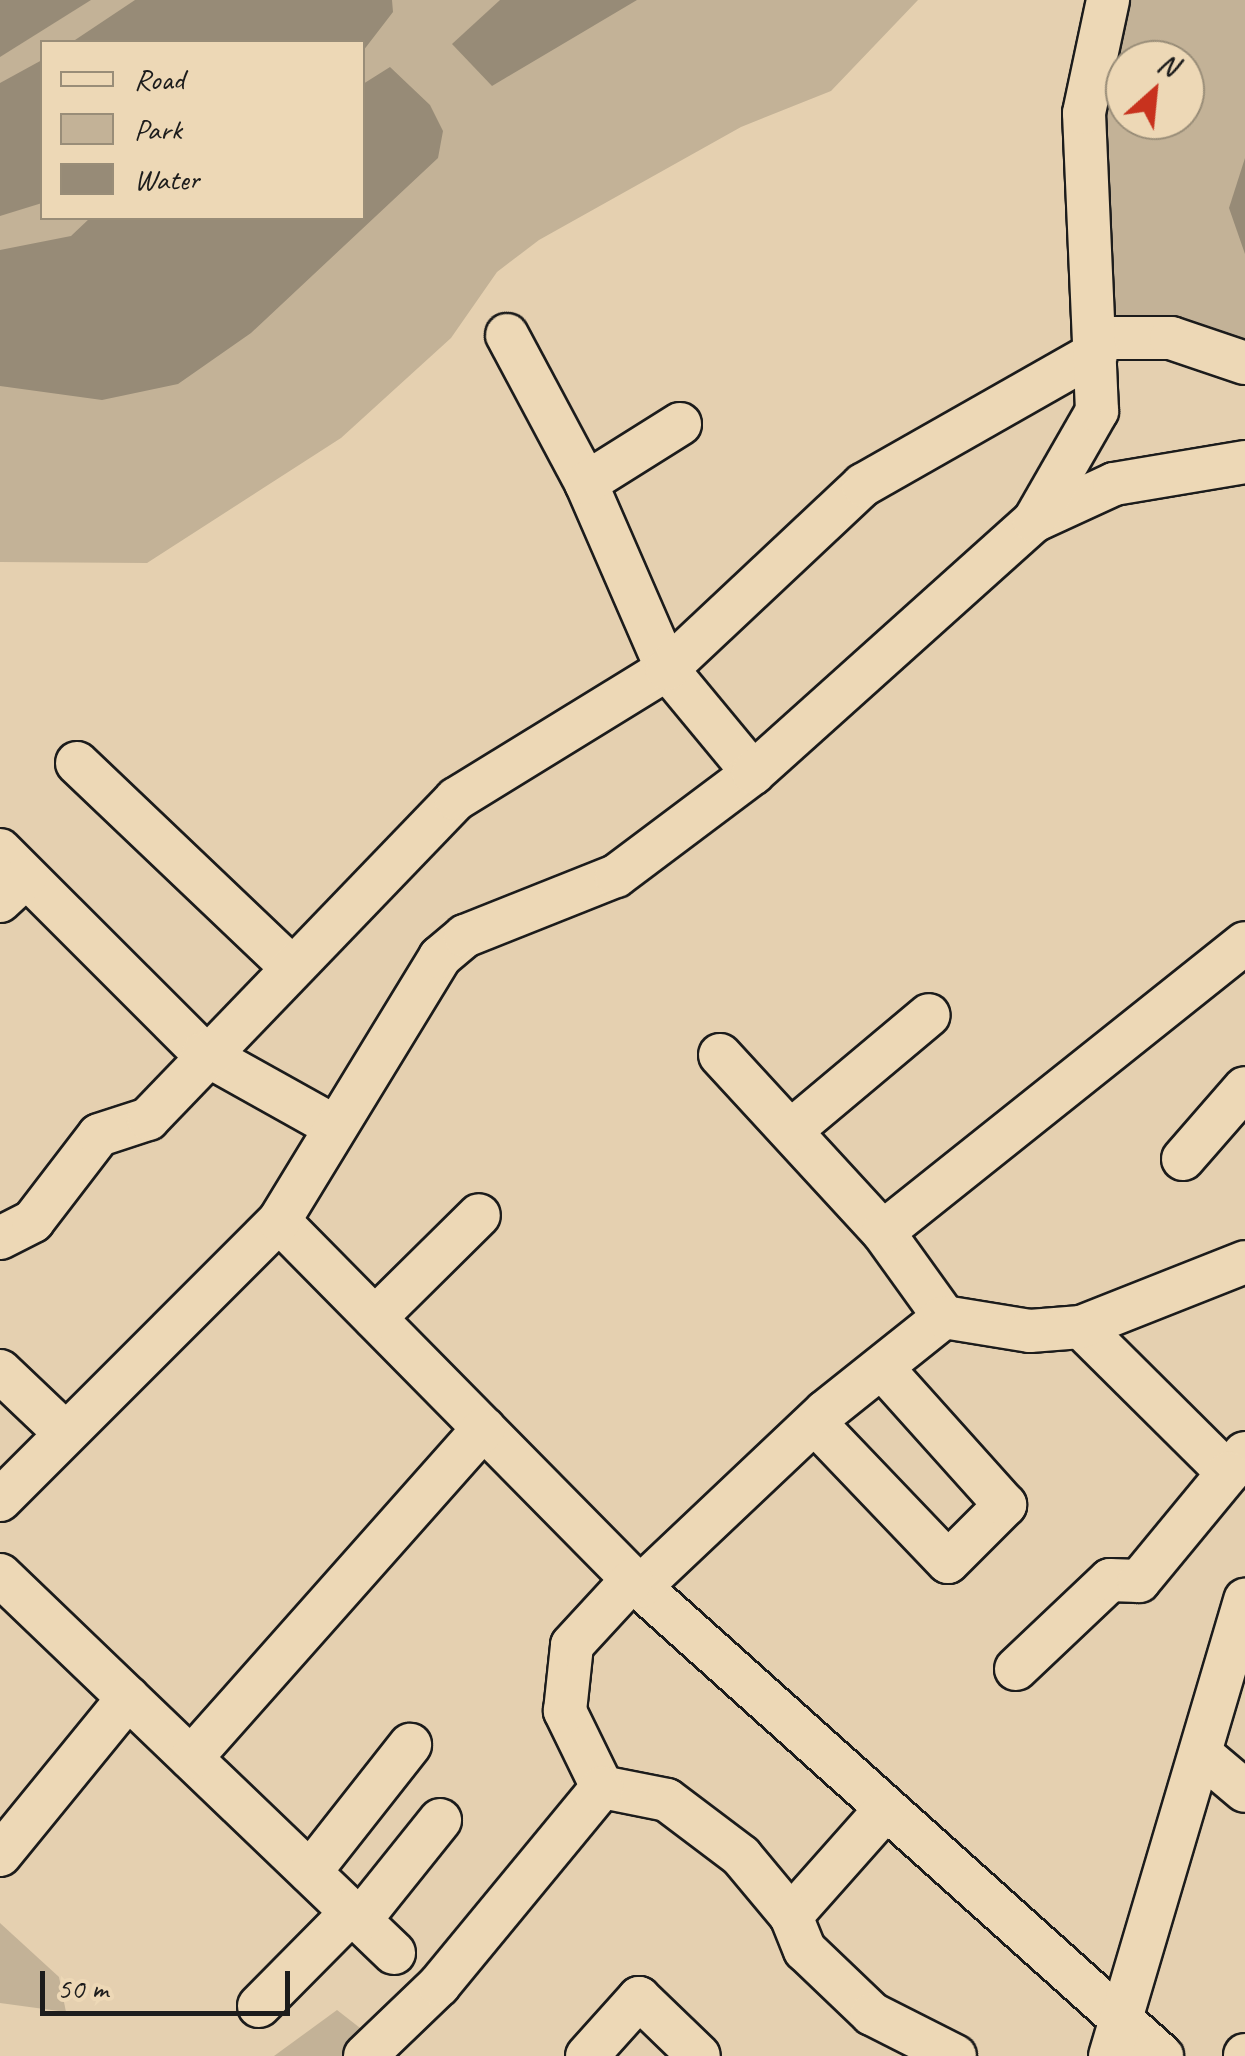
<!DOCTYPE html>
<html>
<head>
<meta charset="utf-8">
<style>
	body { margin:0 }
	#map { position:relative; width:1245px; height:2056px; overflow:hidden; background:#e5d0b0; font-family:Caveat,sans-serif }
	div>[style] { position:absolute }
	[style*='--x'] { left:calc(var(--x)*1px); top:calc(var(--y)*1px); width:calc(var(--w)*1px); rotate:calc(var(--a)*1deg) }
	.green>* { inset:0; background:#c3b297 }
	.water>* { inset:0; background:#978b77 }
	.roads { filter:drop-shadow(2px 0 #1c1c1c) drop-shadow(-2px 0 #1c1c1c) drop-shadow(0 2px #1c1c1c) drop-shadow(0 -2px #1c1c1c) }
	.minor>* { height:42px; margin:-21px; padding:0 21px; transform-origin:21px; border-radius:21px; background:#edd8b6 }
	span { translate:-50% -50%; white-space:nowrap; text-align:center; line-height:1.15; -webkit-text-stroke:9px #edd8b6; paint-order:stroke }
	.legend { position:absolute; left:40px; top:40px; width:325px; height:180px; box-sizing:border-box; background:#edd8b6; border:2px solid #998d78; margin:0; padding:12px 18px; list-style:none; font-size:30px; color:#1c1c1c }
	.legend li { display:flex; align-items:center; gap:20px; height:50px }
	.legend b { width:50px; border:2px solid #998d78 }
	.north { position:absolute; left:1105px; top:40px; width:100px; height:100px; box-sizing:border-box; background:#edd8b6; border:2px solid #998d78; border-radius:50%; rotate:27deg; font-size:28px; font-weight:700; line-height:40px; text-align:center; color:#1c1c1c }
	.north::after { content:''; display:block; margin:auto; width:35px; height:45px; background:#c8321e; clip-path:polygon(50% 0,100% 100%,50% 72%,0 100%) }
	.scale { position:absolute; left:40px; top:1971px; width:250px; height:45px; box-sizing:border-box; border:5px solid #1c1c1c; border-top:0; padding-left:12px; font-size:30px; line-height:35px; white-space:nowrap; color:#1c1c1c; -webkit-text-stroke:8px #edd8b6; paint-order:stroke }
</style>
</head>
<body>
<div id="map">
	<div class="green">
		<div style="clip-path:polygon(evenodd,0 0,918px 0,831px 91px,741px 127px,539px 240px,497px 272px,451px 338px,341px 438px,147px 563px,0 562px,0 0,42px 42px,362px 42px,362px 218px,42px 218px,42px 42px)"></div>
		<div style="clip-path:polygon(evenodd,1131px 0,1245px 0,1245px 350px,1116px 328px,1104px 114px,1131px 0,1125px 60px,1185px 60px,1185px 120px,1125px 120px,1125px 60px)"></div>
		<div style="clip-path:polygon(0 1923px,59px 1977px,66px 2012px,0 2003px)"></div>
		<div style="clip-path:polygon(337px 2010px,396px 2056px,274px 2056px)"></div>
	</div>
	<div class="water">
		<div style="clip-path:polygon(0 0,91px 0,0 57px)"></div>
		<div style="clip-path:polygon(135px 0,392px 0,393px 12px,363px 51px,362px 42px,72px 42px)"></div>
		<div style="clip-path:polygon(500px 0,637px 0,492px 86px,452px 44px)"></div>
		<div style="clip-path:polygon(42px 60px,42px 203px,0 216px,0 83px)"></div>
		<div style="clip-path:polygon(390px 67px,430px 105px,443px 131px,438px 158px,251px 333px,178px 384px,102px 400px,0 386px,0 250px,71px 236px,90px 218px,362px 218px,363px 84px)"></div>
		<div style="clip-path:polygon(1245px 158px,1245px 254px,1229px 208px)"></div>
	</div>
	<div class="roads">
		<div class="minor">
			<div style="--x:507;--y:335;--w:168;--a:61.9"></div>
			<div style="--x:586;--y:483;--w:203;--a:66.5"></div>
			<div style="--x:667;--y:669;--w:135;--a:50.4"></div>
			<div style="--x:1097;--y:338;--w:74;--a:0"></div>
			<div style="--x:1171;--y:338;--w:78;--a:18.7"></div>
			<div style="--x:586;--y:483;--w:111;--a:-32.1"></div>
			<div style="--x:1034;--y:521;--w:88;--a:-24.8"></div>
			<div style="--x:1114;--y:484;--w:133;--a:-9.5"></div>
			<div style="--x:77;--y:763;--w:294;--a:43.6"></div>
			<div style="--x:0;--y:850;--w:287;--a:45"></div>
			<div style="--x:203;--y:1053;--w:148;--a:29.2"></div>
			<div style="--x:0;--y:901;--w:35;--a:-43"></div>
			<div style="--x:720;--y:1055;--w:241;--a:47.4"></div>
			<div style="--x:883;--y:1232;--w:105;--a:54.3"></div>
			<div style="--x:793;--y:1129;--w:177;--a:-40"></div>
			<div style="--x:1183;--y:1159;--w:94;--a:-48.9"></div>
			<div style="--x:279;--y:1221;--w:514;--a:45.39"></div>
			<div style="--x:640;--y:1587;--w:702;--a:41.94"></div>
			<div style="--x:883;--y:1232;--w:463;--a:-38.6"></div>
			<div style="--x:0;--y:1238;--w:37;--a:-27"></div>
			<div style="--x:33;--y:1221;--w:108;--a:-52.5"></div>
			<div style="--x:99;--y:1135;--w:52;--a:-18.1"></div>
			<div style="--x:148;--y:1119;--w:444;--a:-46.1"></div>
			<div style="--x:456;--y:799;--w:248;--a:-31.6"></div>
			<div style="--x:667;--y:669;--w:269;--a:-43.2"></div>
			<div style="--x:863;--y:485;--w:269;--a:-29.6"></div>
			<div style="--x:375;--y:1318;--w:146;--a:-44.7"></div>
			<div style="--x:1081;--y:1327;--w:207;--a:44.8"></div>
			<div style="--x:1228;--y:1473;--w:26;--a:-50"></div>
			<div style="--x:0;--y:1371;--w:90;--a:43.6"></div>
			<div style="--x:815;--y:1423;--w:192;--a:46.3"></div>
			<div style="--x:948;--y:1562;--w:81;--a:-45"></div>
			<div style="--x:1005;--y:1505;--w:184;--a:-131.9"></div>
			<div style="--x:0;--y:1500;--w:395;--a:-45"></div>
			<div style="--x:279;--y:1221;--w:309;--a:-58.6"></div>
			<div style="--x:440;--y:957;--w:33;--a:-40"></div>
			<div style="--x:465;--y:936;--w:162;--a:-21.7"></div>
			<div style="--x:616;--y:876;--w:171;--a:-36.9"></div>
			<div style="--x:753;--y:773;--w:377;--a:-41.9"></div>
			<div style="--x:1034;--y:521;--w:127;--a:-60.2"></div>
			<div style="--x:1097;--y:411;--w:298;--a:-92.5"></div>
			<div style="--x:1084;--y:113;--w:116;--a:-78"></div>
			<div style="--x:0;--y:1575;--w:546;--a:43.81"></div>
			<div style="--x:640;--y:1587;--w:255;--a:-43.4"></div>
			<div style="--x:825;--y:1412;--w:152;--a:-38.6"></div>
			<div style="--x:944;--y:1317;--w:87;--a:9.2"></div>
			<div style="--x:1030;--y:1331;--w:51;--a:-4.5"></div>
			<div style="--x:1081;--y:1327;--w:176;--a:-21.6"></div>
			<div style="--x:1016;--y:1669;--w:129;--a:-43.4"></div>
			<div style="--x:1110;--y:1580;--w:29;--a:2"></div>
			<div style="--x:1139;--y:1581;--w:140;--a:-50.5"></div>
			<div style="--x:1201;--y:1754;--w:57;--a:40.1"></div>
			<div style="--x:191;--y:1758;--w:441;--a:-48.4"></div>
			<div style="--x:602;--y:1787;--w:85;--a:-116"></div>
			<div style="--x:565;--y:1711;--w:66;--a:-83.9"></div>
			<div style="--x:572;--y:1645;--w:88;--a:-47.3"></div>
			<div style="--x:602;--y:1787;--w:66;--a:11.3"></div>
			<div style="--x:667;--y:1800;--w:93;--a:37.1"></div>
			<div style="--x:741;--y:1856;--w:78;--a:50.2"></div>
			<div style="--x:885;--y:1810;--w:142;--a:131.6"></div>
			<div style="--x:791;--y:1916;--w:37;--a:68"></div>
			<div style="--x:805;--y:1950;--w:93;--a:43.7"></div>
			<div style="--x:872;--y:2014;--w:93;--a:26.8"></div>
			<div style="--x:0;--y:1855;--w:203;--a:-50.8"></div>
			<div style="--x:310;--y:1872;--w:162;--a:-51.8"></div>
			<div style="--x:360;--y:1920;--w:128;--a:-51.3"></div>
			<div style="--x:259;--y:2006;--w:132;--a:-45.3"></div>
			<div style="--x:365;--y:2056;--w:103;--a:-43.8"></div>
			<div style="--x:439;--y:1985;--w:256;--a:-50.5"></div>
			<div style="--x:587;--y:2056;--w:78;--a:-48.1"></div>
			<div style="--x:639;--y:1998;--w:83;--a:44"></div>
			<div style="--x:1110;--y:2056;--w:476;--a:-73.5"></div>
			<div style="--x:1245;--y:2056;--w:1;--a:-90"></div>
		</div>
	</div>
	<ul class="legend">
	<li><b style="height:12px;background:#edd8b6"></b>Road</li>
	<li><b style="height:28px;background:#c3b297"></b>Park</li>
	<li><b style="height:28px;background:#978b77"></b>Water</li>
	</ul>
	<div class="north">N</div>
	<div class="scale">50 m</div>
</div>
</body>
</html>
